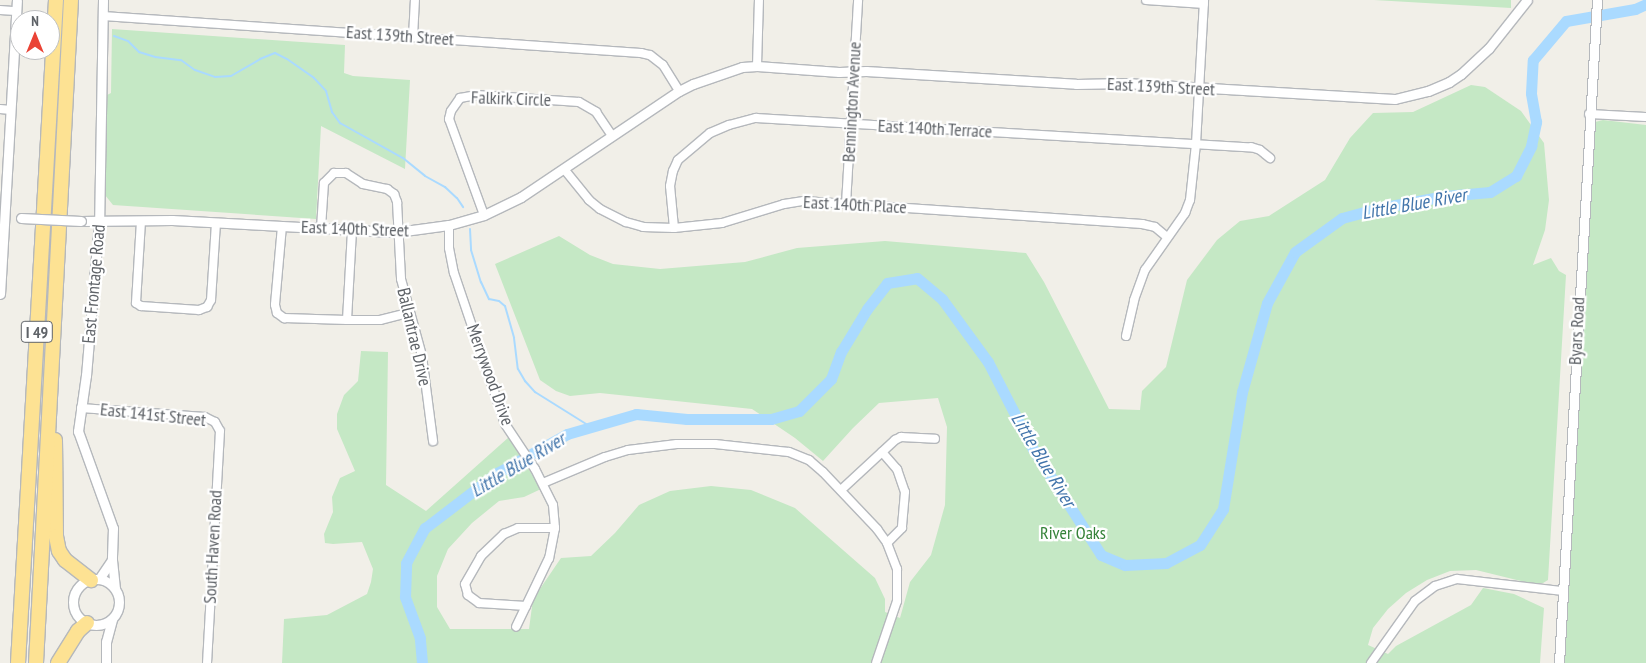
<!DOCTYPE html>
<html>
<head>
<meta charset="utf-8">
<style>
	body { margin:0 }
	#map { position:relative; width:1646px; height:663px; overflow:hidden; background:#f1efe8; font-family:"PT Sans Narrow",sans-serif }
	div>[style] { position:absolute }
	[style*='--x'] { left:calc(var(--x)*1px); top:calc(var(--y)*1px); width:calc(var(--w)*1px); rotate:calc(var(--a)*1deg) }
	.green>* { inset:0; background:#c5e8c5 }
	.stream>* { height:2px; margin:-1px; padding:0 1px; transform-origin:1px; border-radius:1px; background:#aadaff }
	.river>* { height:11px; margin:-5.5px; padding:0 5.5px; transform-origin:5.5px; border-radius:5.5px; background:#aadaff }
	.roads { filter:drop-shadow(1px 0 #b5b8bc) drop-shadow(-1px 0 #b5b8bc) drop-shadow(0 1px #b5b8bc) drop-shadow(0 -1px #b5b8bc) }
	.minor>* { height:8px; margin:-4px; padding:0 4px; transform-origin:4px; border-radius:4px; background:#fff }
	.tertiary>* { height:9px; margin:-4.5px; padding:0 4.5px; transform-origin:4.5px; border-radius:4.5px; background:#fff }
	.tertiary>.ring { margin:-4.5px; padding:0; box-sizing:content-box; background:none; border:9px solid #fff; border-radius:50% }
	.motorway>* { height:14px; margin:-7px; padding:0 7px; transform-origin:7px; border-radius:7px; background:#fde293 }
	.bridges { filter:drop-shadow(1px 0 #b5b8bc) drop-shadow(-1px 0 #b5b8bc) drop-shadow(0 1px #b5b8bc) drop-shadow(0 -1px #b5b8bc) }
	.tertiary-bridge>* { height:9px; margin:-4.5px; padding:0 4.5px; transform-origin:4.5px; border-radius:4.5px; background:#fff }
	span { translate:-50% -50%; white-space:nowrap; text-align:center; line-height:1.15; -webkit-text-stroke:4.5px #fff; paint-order:stroke }
	.shield-label span { padding:1px 4px; background:#fff; border:1px solid; border-radius:4px; -webkit-text-stroke-width:0 }
	.shield-label { font-size:16px; color:#5f6368; font-weight:700 }
	.street-label { font-size:18px; color:#5f6368 }
	.park-label { font-size:18px; color:#348238 }
	.water-label { font-size:19px; color:#4174aa; font-style:italic }
	.north { position:absolute; left:10px; top:10px; width:50px; height:50px; box-sizing:border-box; background:#fff; border:1px solid #bfc1c3; border-radius:50%; rotate:0deg; font-size:14px; font-weight:700; line-height:20px; text-align:center; color:#5f6368 }
	.north::after { content:''; display:block; margin:auto; width:18px; height:22px; background:#ea4335; clip-path:polygon(50% 0,100% 100%,50% 72%,0 100%) }
</style>
</head>
<body>
<div id="map">
	<div class="green">
		<div style="clip-path:polygon(1374px 0,1511px 0,1511px 8px)"></div>
		<div style="clip-path:polygon(112px 29px,345px 45px,344px 73px,353px 76px,410px 80px,405px 169px,321px 126px,316px 219px,113px 205px,105px 195px,107px 95px,111px 93px)"></div>
		<div style="clip-path:polygon(1471px 85px,1485px 87px,1521px 111px,1544px 143px,1549px 200px,1545px 230px,1533px 265px,1551px 258px,1559px 271px,1566px 275px,1548px 580px,1543px 583px,1529px 583px,1476px 570px,1450px 571px,1427px 580px,1406px 593px,1388px 609px,1373px 628px,1368px 645px,1388px 654px,1396px 646px,1471px 605px,1483px 588px,1514px 594px,1544px 608px,1540px 663px,282px 663px,284px 619px,327px 615px,367px 594px,371px 582px,373px 569px,362px 542px,333px 544px,325px 543px,324px 534px,333px 512px,332px 497px,340px 478px,355px 471px,337px 429px,337px 414px,344px 395px,358px 381px,361px 351px,388px 352px,386px 485px,426px 511px,509px 437px,541px 489px,524px 497px,499px 501px,472px 523px,448px 549px,437px 576px,437px 607px,450px 629px,529px 629px,533px 599px,561px 558px,591px 556px,615px 533px,639px 505px,670px 491px,711px 486px,751px 490px,795px 508px,875px 578px,885px 599px,885px 612px,900px 618px,910px 582px,931px 555px,945px 505px,947px 427px,938px 398px,879px 403px,853px 428px,823px 461px,795px 438px,752px 409px,600px 393px,570px 396px,556px 391px,540px 380px,495px 264px,559px 236px,590px 255px,613px 264px,660px 269px,745px 262px,797px 248px,885px 241px,1026px 253px,1044px 282px,1109px 409px,1140px 410px,1142px 391px,1166px 367px,1187px 280px,1217px 240px,1240px 221px,1269px 216px,1325px 180px,1350px 138px,1373px 113px,1413px 112px)"></div>
		<div style="clip-path:polygon(1603px 120px,1646px 125px,1646px 663px,1564px 663px,1593px 132px,1595px 122px)"></div>
	</div>
	<div class="stream">
		<div style="--x:114;--y:36;--w:15;--a:20"></div>
		<div style="--x:128;--y:41;--w:16;--a:45"></div>
		<div style="--x:139;--y:52;--w:17;--a:17"></div>
		<div style="--x:155;--y:57;--w:26;--a:7"></div>
		<div style="--x:181;--y:60;--w:17;--a:36"></div>
		<div style="--x:195;--y:70;--w:21;--a:19"></div>
		<div style="--x:215;--y:77;--w:16;--a:-4"></div>
		<div style="--x:231;--y:76;--w:34;--a:-30"></div>
		<div style="--x:260;--y:59;--w:16;--a:-22"></div>
		<div style="--x:275;--y:53;--w:13;--a:27"></div>
		<div style="--x:287;--y:59;--w:33;--a:35"></div>
		<div style="--x:314;--y:78;--w:18;--a:47"></div>
		<div style="--x:326;--y:91;--w:22;--a:74"></div>
		<div style="--x:332;--y:112;--w:14;--a:54"></div>
		<div style="--x:340;--y:123;--w:72;--a:29.1"></div>
		<div style="--x:403;--y:158;--w:28;--a:39"></div>
		<div style="--x:425;--y:176;--w:23;--a:29"></div>
		<div style="--x:445;--y:187;--w:16;--a:43"></div>
		<div style="--x:457;--y:198;--w:11;--a:56"></div>
		<div style="--x:470;--y:229;--w:21;--a:87"></div>
		<div style="--x:471;--y:250;--w:34;--a:73"></div>
		<div style="--x:481;--y:282;--w:19;--a:65"></div>
		<div style="--x:489;--y:299;--w:10;--a:11"></div>
		<div style="--x:499;--y:301;--w:8;--a:40"></div>
		<div style="--x:505;--y:306;--w:33;--a:74"></div>
		<div style="--x:514;--y:338;--w:31;--a:83"></div>
		<div style="--x:518;--y:369;--w:14;--a:60"></div>
		<div style="--x:525;--y:381;--w:15;--a:48"></div>
		<div style="--x:535;--y:392;--w:66;--a:32"></div>
	</div>
	<div class="river">
		<div style="--x:422;--y:663;--w:25;--a:-95"></div>
		<div style="--x:420;--y:638;--w:44;--a:-110.1"></div>
		<div style="--x:405;--y:597;--w:34;--a:-88"></div>
		<div style="--x:406;--y:563;--w:40;--a:-62"></div>
		<div style="--x:425;--y:528;--w:91;--a:-37.4"></div>
		<div style="--x:497;--y:473;--w:80;--a:-29.1"></div>
		<div style="--x:567;--y:434;--w:72;--a:-16.2"></div>
		<div style="--x:636;--y:414;--w:51;--a:5.6"></div>
		<div style="--x:687;--y:419;--w:84;--a:0"></div>
		<div style="--x:771;--y:419;--w:29;--a:-16"></div>
		<div style="--x:799;--y:411;--w:45;--a:-45"></div>
		<div style="--x:831;--y:379;--w:29;--a:-70"></div>
		<div style="--x:841;--y:352;--w:50;--a:-58.8"></div>
		<div style="--x:867;--y:309;--w:33;--a:-52"></div>
		<div style="--x:887;--y:283;--w:30;--a:-9"></div>
		<div style="--x:917;--y:278;--w:33;--a:40"></div>
		<div style="--x:942;--y:299;--w:78;--a:53.9"></div>
		<div style="--x:988;--y:362;--w:98;--a:62.7"></div>
		<div style="--x:1033;--y:449;--w:126;--a:57.3"></div>
		<div style="--x:1101;--y:555;--w:26;--a:23"></div>
		<div style="--x:1125;--y:565;--w:41;--a:-2.8"></div>
		<div style="--x:1166;--y:563;--w:38;--a:-28"></div>
		<div style="--x:1200;--y:545;--w:43;--a:-57.4"></div>
		<div style="--x:1223;--y:509;--w:119;--a:-80.8"></div>
		<div style="--x:1242;--y:392;--w:92;--a:-74.3"></div>
		<div style="--x:1267;--y:303;--w:58;--a:-61.2"></div>
		<div style="--x:1295;--y:252;--w:58;--a:-35.9"></div>
		<div style="--x:1342;--y:218;--w:38;--a:-15"></div>
		<div style="--x:1379;--y:208;--w:67;--a:-10.3"></div>
		<div style="--x:1445;--y:196;--w:45;--a:-5.1"></div>
		<div style="--x:1490;--y:192;--w:31;--a:-32"></div>
		<div style="--x:1516;--y:176;--w:34;--a:-63"></div>
		<div style="--x:1531;--y:146;--w:25;--a:-78"></div>
		<div style="--x:1536;--y:122;--w:29;--a:-100"></div>
		<div style="--x:1531;--y:93;--w:33;--a:-87"></div>
		<div style="--x:1533;--y:60;--w:51;--a:-49.8"></div>
		<div style="--x:1566;--y:21;--w:70;--a:-9.9"></div>
		<div style="--x:1635;--y:9;--w:12;--a:-24"></div>
	</div>
	<div class="roads">
		<div class="minor">
			<div style="--x:1146;--y:0;--w:58;--a:3.9"></div>
			<div style="--x:0;--y:10;--w:16;--a:4"></div>
			<div style="--x:103;--y:16;--w:539;--a:3.93"></div>
			<div style="--x:641;--y:53;--w:9;--a:13"></div>
			<div style="--x:650;--y:55;--w:16;--a:38"></div>
			<div style="--x:663;--y:65;--w:31;--a:58"></div>
			<div style="--x:413;--y:37;--w:37;--a:-87"></div>
			<div style="--x:757;--y:66;--w:66;--a:-88.3"></div>
			<div style="--x:0;--y:109;--w:11;--a:5"></div>
			<div style="--x:1589;--y:114;--w:57;--a:3"></div>
			<div style="--x:564;--y:169;--w:40;--a:51"></div>
			<div style="--x:589;--y:200;--w:14;--a:39"></div>
			<div style="--x:600;--y:209;--w:29;--a:27"></div>
			<div style="--x:626;--y:222;--w:18;--a:16"></div>
			<div style="--x:643;--y:227;--w:31;--a:2"></div>
			<div style="--x:674;--y:228;--w:48;--a:-5.9"></div>
			<div style="--x:722;--y:223;--w:65;--a:-17"></div>
			<div style="--x:784;--y:204;--w:20;--a:-9"></div>
			<div style="--x:804;--y:201;--w:339;--a:3.9"></div>
			<div style="--x:1142;--y:224;--w:13;--a:13"></div>
			<div style="--x:1155;--y:227;--w:16;--a:40"></div>
			<div style="--x:846;--y:204;--w:204;--a:-86.6"></div>
			<div style="--x:484;--y:215;--w:102;--a:-110"></div>
			<div style="--x:449;--y:119;--w:8;--a:-76"></div>
			<div style="--x:451;--y:111;--w:16;--a:-55"></div>
			<div style="--x:460;--y:98;--w:17;--a:-10"></div>
			<div style="--x:477;--y:95;--w:102;--a:3.9"></div>
			<div style="--x:579;--y:102;--w:20;--a:30"></div>
			<div style="--x:596;--y:112;--w:29;--a:56"></div>
			<div style="--x:141;--y:221;--w:82;--a:93.5"></div>
			<div style="--x:136;--y:303;--w:6;--a:31"></div>
			<div style="--x:141;--y:306;--w:58;--a:3.9"></div>
			<div style="--x:199;--y:310;--w:9;--a:-21"></div>
			<div style="--x:207;--y:307;--w:8;--a:-60"></div>
			<div style="--x:211;--y:300;--w:77;--a:-86.3"></div>
			<div style="--x:449;--y:225;--w:23;--a:90"></div>
			<div style="--x:449;--y:248;--w:25;--a:79"></div>
			<div style="--x:454;--y:273;--w:159;--a:71.3"></div>
			<div style="--x:505;--y:424;--w:54;--a:56.3"></div>
			<div style="--x:535;--y:469;--w:40;--a:63.4"></div>
			<div style="--x:553;--y:505;--w:23;--a:85"></div>
			<div style="--x:555;--y:528;--w:31;--a:101"></div>
			<div style="--x:549;--y:558;--w:76;--a:115.6"></div>
			<div style="--x:282;--y:226;--w:79;--a:95.1"></div>
			<div style="--x:275;--y:305;--w:8;--a:76"></div>
			<div style="--x:277;--y:313;--w:9;--a:36"></div>
			<div style="--x:284;--y:318;--w:63;--a:1.8"></div>
			<div style="--x:347;--y:320;--w:33;--a:0"></div>
			<div style="--x:380;--y:320;--w:30;--a:-14"></div>
			<div style="--x:321;--y:228;--w:45;--a:-86.2"></div>
			<div style="--x:324;--y:183;--w:14;--a:-45"></div>
			<div style="--x:334;--y:173;--w:12;--a:0"></div>
			<div style="--x:346;--y:173;--w:20;--a:33"></div>
			<div style="--x:363;--y:184;--w:25;--a:12"></div>
			<div style="--x:387;--y:189;--w:9;--a:36"></div>
			<div style="--x:394;--y:194;--w:9;--a:69"></div>
			<div style="--x:397;--y:202;--w:77;--a:87"></div>
			<div style="--x:401;--y:279;--w:80;--a:74.7"></div>
			<div style="--x:422;--y:356;--w:86;--a:82.6"></div>
			<div style="--x:674;--y:228;--w:42;--a:-95.4"></div>
			<div style="--x:670;--y:186;--w:15;--a:-79"></div>
			<div style="--x:673;--y:171;--w:12;--a:-66"></div>
			<div style="--x:678;--y:160;--w:42;--a:-40.2"></div>
			<div style="--x:710;--y:133;--w:21;--a:-23"></div>
			<div style="--x:729;--y:125;--w:28;--a:-15"></div>
			<div style="--x:756;--y:118;--w:496;--a:3.4"></div>
			<div style="--x:1251;--y:147;--w:9;--a:18"></div>
			<div style="--x:1260;--y:150;--w:13;--a:39"></div>
			<div style="--x:347;--y:320;--w:90;--a:-86.8"></div>
			<div style="--x:1126;--y:336;--w:37;--a:-77"></div>
			<div style="--x:1134;--y:300;--w:32;--a:-70"></div>
			<div style="--x:1145;--y:270;--w:70;--a:-54.9"></div>
			<div style="--x:1185;--y:213;--w:14;--a:-69"></div>
			<div style="--x:1190;--y:200;--w:56;--a:-83.9"></div>
			<div style="--x:1196;--y:144;--w:144;--a:-86.8"></div>
			<div style="--x:81;--y:408;--w:124;--a:4.2"></div>
			<div style="--x:205;--y:417;--w:11;--a:27"></div>
			<div style="--x:215;--y:422;--w:10;--a:61"></div>
			<div style="--x:220;--y:431;--w:232;--a:93.2"></div>
			<div style="--x:882;--y:452;--w:23;--a:49"></div>
			<div style="--x:897;--y:469;--w:24;--a:71"></div>
			<div style="--x:905;--y:492;--w:36;--a:95"></div>
			<div style="--x:902;--y:528;--w:21;--a:135"></div>
			<div style="--x:543;--y:483;--w:67;--a:-22.8"></div>
			<div style="--x:605;--y:457;--w:24;--a:-17"></div>
			<div style="--x:628;--y:450;--w:49;--a:-7"></div>
			<div style="--x:677;--y:444;--w:38;--a:0"></div>
			<div style="--x:715;--y:444;--w:74;--a:6.2"></div>
			<div style="--x:789;--y:452;--w:22;--a:22"></div>
			<div style="--x:809;--y:460;--w:18;--a:41"></div>
			<div style="--x:823;--y:472;--w:79;--a:46.5"></div>
			<div style="--x:877;--y:529;--w:17;--a:54"></div>
			<div style="--x:887;--y:543;--w:28;--a:69"></div>
			<div style="--x:897;--y:569;--w:32;--a:90"></div>
			<div style="--x:897;--y:601;--w:65;--a:108.7"></div>
			<div style="--x:841;--y:490;--w:74;--a:-42.8"></div>
			<div style="--x:895;--y:440;--w:7;--a:-27"></div>
			<div style="--x:901;--y:437;--w:34;--a:3"></div>
			<div style="--x:526;--y:606;--w:47;--a:-176.3"></div>
			<div style="--x:479;--y:603;--w:14;--a:-144"></div>
			<div style="--x:468;--y:595;--w:11;--a:-105"></div>
			<div style="--x:465;--y:584;--w:32;--a:-60"></div>
			<div style="--x:481;--y:556;--w:32;--a:-44"></div>
			<div style="--x:504;--y:534;--w:15;--a:-23"></div>
			<div style="--x:518;--y:528;--w:37;--a:0"></div>
			<div style="--x:1371;--y:663;--w:76;--a:-54.6"></div>
			<div style="--x:1415;--y:601;--w:25;--a:-37"></div>
			<div style="--x:1435;--y:586;--w:23;--a:-18"></div>
			<div style="--x:1457;--y:579;--w:107;--a:6.5"></div>
		</div>
		<div class="tertiary">
			<div style="--x:103;--y:0;--w:221;--a:91"></div>
			<div style="--x:99;--y:221;--w:155;--a:94.8"></div>
			<div style="--x:86;--y:375;--w:57;--a:98.1"></div>
			<div style="--x:78;--y:431;--w:103;--a:70.2"></div>
			<div style="--x:113;--y:528;--w:32;--a:92"></div>
			<div style="--x:112;--y:560;--w:28;--a:84"></div>
			<div style="--x:81;--y:221;--w:91;--a:-0.6"></div>
			<div style="--x:172;--y:220;--w:225;--a:3.1"></div>
			<div style="--x:397;--y:232;--w:52;--a:-7.7"></div>
			<div style="--x:449;--y:225;--w:36;--a:-16"></div>
			<div style="--x:484;--y:215;--w:41;--a:-25.9"></div>
			<div style="--x:521;--y:197;--w:190;--a:-33.9"></div>
			<div style="--x:679;--y:91;--w:16;--a:-27"></div>
			<div style="--x:693;--y:84;--w:52;--a:-19.1"></div>
			<div style="--x:742;--y:67;--w:15;--a:-4"></div>
			<div style="--x:757;--y:66;--w:82;--a:4.2"></div>
			<div style="--x:839;--y:72;--w:27;--a:-2"></div>
			<div style="--x:866;--y:71;--w:210;--a:3.5"></div>
			<div style="--x:1076;--y:84;--w:49;--a:-1.2"></div>
			<div style="--x:1125;--y:83;--w:270;--a:3.4"></div>
			<div style="--x:1395;--y:99;--w:34;--a:-14"></div>
			<div style="--x:1428;--y:91;--w:23;--a:-23"></div>
			<div style="--x:1449;--y:82;--w:14;--a:-34"></div>
			<div style="--x:1461;--y:74;--w:38;--a:-43"></div>
			<div style="--x:1489;--y:48;--w:61;--a:-51.6"></div>
			<div style="--x:0;--y:294;--w:294;--a:-86.7"></div>
			<div class="ring" style="left:73px;top:579px;width:37px;height:37px"></div>
			<div style="--x:99;--y:579;--w:23;--a:-56"></div>
			<div style="--x:106;--y:663;--w:21;--a:-90"></div>
			<div style="--x:106;--y:642;--w:24;--a:-75"></div>
			<div style="--x:1559;--y:663;--w:664;--a:-86.72"></div>
		</div>
		<div class="motorway">
			<div style="--x:55;--y:440;--w:96;--a:89.4"></div>
			<div style="--x:56;--y:536;--w:15;--a:79"></div>
			<div style="--x:59;--y:551;--w:11;--a:56"></div>
			<div style="--x:65;--y:560;--w:33;--a:38"></div>
			<div style="--x:18;--y:663;--w:664;--a:-86.72"></div>
			<div style="--x:36;--y:663;--w:664;--a:-86.98"></div>
			<div style="--x:58;--y:663;--w:38;--a:-58"></div>
			<div style="--x:78;--y:631;--w:12;--a:-42"></div>
		</div>
	</div>
	<div class="bridges">
		<div class="tertiary-bridge">
			<div style="--x:21;--y:218;--w:60;--a:2.9"></div>
		</div>
	</div>
	<div class="shield-label">
		<span style="left:37px;top:332px">I 49</span>
	</div>
	<div class="street-label">
		<span style="left:400px;top:36px;rotate:4deg">East 139th Street</span>
		<span style="left:1161px;top:87px;rotate:3deg">East 139th Street</span>
		<span style="left:511px;top:99px;rotate:2deg">Falkirk Circle</span>
		<span style="left:852px;top:102px;rotate:-87deg">Bennington Avenue</span>
		<span style="left:935px;top:129px;rotate:3deg">East 140th Terrace</span>
		<span style="left:855px;top:205px;rotate:3deg">East 140th Place</span>
		<span style="left:355px;top:229px;rotate:2deg">East 140th Street</span>
		<span style="left:94px;top:284px;rotate:-85deg">East Frontage Road</span>
		<span style="left:1577px;top:331px;rotate:-87deg">Byars Road</span>
		<span style="left:414px;top:337px;rotate:77deg">Ballantrae Drive</span>
		<span style="left:490px;top:375px;rotate:70deg">Merrywood Drive</span>
		<span style="left:153px;top:415px;rotate:6deg">East 141st Street</span>
		<span style="left:213px;top:547px;rotate:-87deg">South Haven Road</span>
	</div>
	<div class="park-label">
		<span style="left:1073px;top:533px">River Oaks</span>
	</div>
	<div class="water-label">
		<span style="left:1414px;top:204px;rotate:-10deg">Little Blue River</span>
		<span style="left:1043px;top:460px;rotate:59deg">Little Blue River</span>
		<span style="left:518px;top:465px;rotate:-31deg">Little Blue River</span>
	</div>
	<div class="north">N</div>
</div>
</body>
</html>
